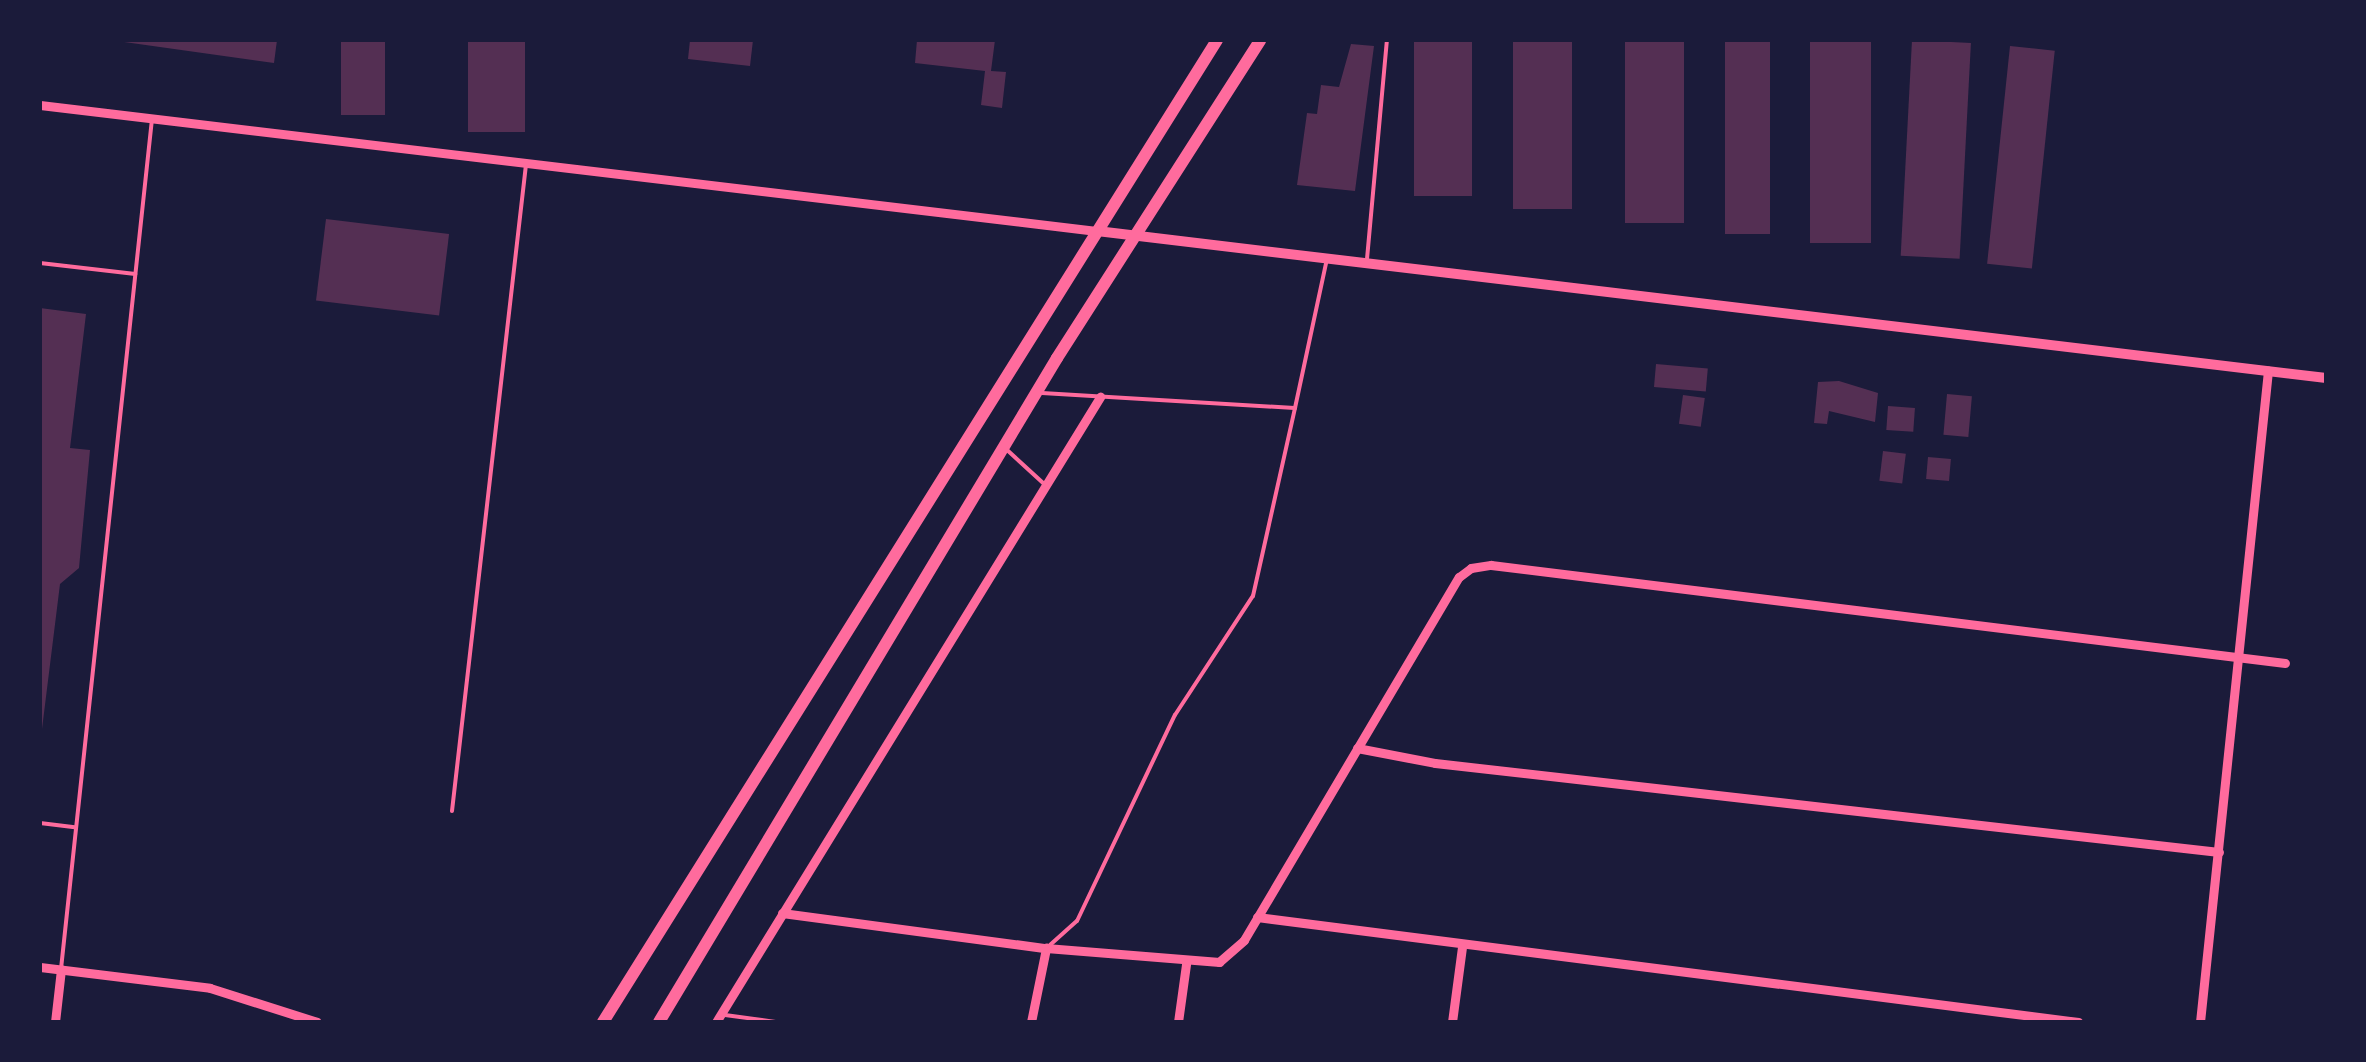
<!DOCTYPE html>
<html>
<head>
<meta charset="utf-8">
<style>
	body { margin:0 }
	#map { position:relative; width:2366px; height:1062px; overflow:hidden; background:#1b1b3a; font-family:"Golos Text",sans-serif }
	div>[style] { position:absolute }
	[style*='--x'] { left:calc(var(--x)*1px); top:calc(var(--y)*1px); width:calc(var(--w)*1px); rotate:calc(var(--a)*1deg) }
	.building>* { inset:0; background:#542f53; transform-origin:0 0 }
	.service>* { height:4px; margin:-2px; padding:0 2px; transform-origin:2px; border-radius:2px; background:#ff6b9d }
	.minor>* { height:9px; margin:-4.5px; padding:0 4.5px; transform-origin:4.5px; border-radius:4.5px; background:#ff6b9d }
	.tertiary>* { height:10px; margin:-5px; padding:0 5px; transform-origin:5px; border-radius:5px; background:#ff6b9d }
	.primary>* { height:12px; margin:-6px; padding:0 6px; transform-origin:6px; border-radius:6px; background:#ff6b9d }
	span { translate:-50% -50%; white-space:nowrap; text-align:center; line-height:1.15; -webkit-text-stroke:9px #1b1b3a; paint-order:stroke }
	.frame { position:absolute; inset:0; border:42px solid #1b1b3a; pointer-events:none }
</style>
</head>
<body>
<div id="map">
	<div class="building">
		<div style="clip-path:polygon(110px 40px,277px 40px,274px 63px)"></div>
		<div style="left:341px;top:40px;width:44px;height:75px"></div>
		<div style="left:468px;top:40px;width:57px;height:92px"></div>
		<div style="clip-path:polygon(690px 40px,753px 40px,750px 66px,688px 59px)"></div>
		<div style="clip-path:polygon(917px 40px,995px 40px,991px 71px,1006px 72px,1002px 108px,981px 105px,985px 71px,915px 63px)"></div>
		<div style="left:1414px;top:40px;width:58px;height:156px"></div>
		<div style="left:1513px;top:40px;width:59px;height:169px"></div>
		<div style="left:1625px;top:40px;width:59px;height:183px"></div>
		<div style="left:1725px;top:40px;width:45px;height:194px"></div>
		<div style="left:1810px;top:40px;width:61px;height:203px"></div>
		<div style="left:1912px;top:40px;width:59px;height:216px;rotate:3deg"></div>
		<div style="clip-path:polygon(1351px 44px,1374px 46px,1355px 191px,1297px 185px,1307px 113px,1317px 114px,1321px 85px,1339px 87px)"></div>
		<div style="left:2010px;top:46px;width:45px;height:219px;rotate:6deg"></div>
		<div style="left:326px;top:219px;width:124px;height:82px;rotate:7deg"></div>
		<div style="clip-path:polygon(40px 308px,86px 314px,70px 448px,90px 450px,79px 568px,60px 584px,42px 729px)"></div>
		<div style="left:1656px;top:364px;width:52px;height:23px;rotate:5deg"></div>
		<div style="clip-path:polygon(1839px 381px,1878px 393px,1875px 422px,1829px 411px,1827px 424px,1814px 423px,1818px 382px)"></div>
		<div style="left:1947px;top:394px;width:25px;height:41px;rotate:5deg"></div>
		<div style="left:1683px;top:395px;width:22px;height:29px;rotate:8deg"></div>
		<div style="left:1888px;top:406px;width:27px;height:24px;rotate:4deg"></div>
		<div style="left:1883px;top:451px;width:23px;height:30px;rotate:7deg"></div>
		<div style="left:1928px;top:457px;width:23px;height:22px;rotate:5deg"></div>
	</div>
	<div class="service">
		<div style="--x:1367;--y:259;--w:220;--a:-84.8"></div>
		<div style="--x:40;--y:263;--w:96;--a:6.6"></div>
		<div style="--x:1042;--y:393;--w:253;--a:3.4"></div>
		<div style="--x:1295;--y:408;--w:152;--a:-77.9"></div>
		<div style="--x:1006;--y:449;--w:50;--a:42.6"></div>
		<div style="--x:452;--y:811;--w:650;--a:-83.47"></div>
		<div style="--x:40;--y:823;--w:35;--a:7"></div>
		<div style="--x:1050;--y:945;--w:36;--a:-42"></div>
		<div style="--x:1077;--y:921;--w:228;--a:-64.6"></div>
		<div style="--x:1175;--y:715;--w:142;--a:-56.8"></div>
		<div style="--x:1253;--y:596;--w:193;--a:-77.4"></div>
		<div style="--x:61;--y:969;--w:855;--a:-83.89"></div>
		<div style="--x:725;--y:1015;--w:51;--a:7.8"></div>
	</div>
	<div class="minor">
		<div style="--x:40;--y:105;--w:1064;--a:6.8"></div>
		<div style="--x:1357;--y:748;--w:79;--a:10.9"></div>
		<div style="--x:1435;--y:763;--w:789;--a:6.48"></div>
		<div style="--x:782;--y:913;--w:266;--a:7.6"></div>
		<div style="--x:1046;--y:948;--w:174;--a:4.6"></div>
		<div style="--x:1219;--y:962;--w:33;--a:-41"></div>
		<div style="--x:1244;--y:940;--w:422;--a:-59.4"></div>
		<div style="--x:1459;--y:577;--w:15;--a:-37"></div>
		<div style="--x:1471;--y:568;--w:20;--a:-9"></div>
		<div style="--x:1491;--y:565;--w:800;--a:7.04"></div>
		<div style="--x:1257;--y:917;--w:828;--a:7.29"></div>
		<div style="--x:40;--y:967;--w:171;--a:7"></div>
		<div style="--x:210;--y:988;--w:112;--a:17.6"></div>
		<div style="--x:55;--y:1022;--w:53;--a:-83.5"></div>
		<div style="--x:716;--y:1022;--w:734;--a:-58.43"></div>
		<div style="--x:1031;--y:1022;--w:76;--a:-78.5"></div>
		<div style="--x:1178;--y:1022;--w:59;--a:-82.1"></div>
		<div style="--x:1452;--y:1022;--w:76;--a:-82.4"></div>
		<div style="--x:2200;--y:1022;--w:655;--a:-84.04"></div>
	</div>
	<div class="tertiary">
		<div style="--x:1097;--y:231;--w:1238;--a:6.82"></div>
	</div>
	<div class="primary">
		<div style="--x:603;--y:1022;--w:1158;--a:-57.98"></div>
		<div style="--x:659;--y:1022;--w:774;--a:-59.06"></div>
		<div style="--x:1057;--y:358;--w:377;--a:-57.4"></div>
	</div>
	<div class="frame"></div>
</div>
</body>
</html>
